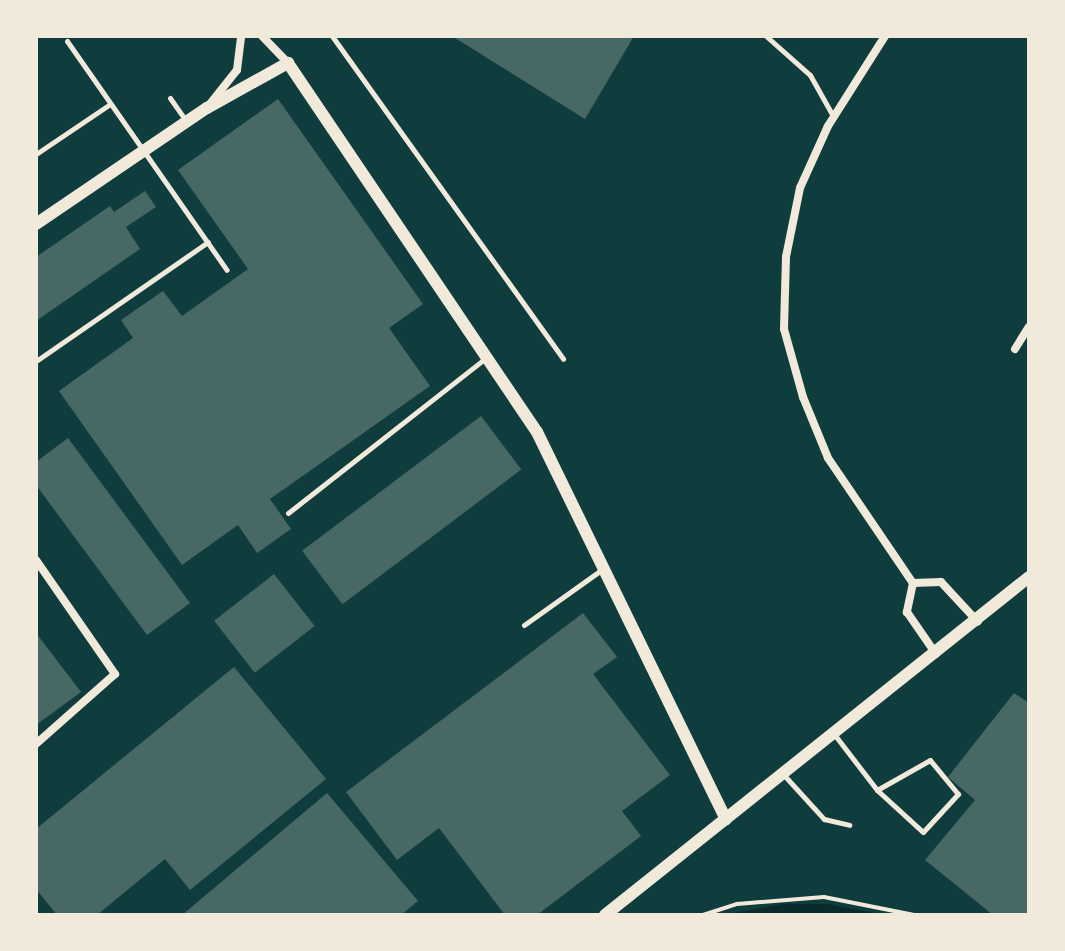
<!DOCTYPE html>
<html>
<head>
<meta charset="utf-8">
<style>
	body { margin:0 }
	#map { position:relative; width:1065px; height:951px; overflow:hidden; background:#0f3d3e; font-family:"Archivo Narrow",sans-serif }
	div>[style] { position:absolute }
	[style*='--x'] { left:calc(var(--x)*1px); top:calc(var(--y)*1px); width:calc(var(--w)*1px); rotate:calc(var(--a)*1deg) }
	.water>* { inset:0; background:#0a2a2b }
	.building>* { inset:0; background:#486865; transform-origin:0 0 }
	.path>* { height:4px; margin:-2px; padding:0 2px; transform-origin:2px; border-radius:2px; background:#f1e9da }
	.service>* { height:5px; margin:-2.5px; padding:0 2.5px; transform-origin:2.5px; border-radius:2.5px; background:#f1e9da }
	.minor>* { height:8px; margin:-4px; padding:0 4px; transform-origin:4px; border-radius:4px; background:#f1e9da }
	.tertiary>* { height:12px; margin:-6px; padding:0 6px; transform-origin:6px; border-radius:6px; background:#f1e9da }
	span { translate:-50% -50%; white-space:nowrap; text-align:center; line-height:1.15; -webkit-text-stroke:6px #f1e9da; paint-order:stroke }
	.frame { position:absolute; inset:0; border:38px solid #f1e9da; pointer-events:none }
</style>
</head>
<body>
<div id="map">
	<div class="water">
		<div style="clip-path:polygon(783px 904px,827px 904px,885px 915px,722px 915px)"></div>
	</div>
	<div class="building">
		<div style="clip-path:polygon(452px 36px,634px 36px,585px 119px)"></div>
		<div style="clip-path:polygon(278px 99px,423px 304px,389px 328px,430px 386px,270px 499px,291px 529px,257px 553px,238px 525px,182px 565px,59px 391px,133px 338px,121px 320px,163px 291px,182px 316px,248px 269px,178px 170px)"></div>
		<div style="clip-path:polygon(145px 191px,156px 207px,126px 227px,140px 249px,36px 321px,36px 257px,110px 206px,114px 212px)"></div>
		<div style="left:481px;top:416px;width:67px;height:224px;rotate:53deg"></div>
		<div style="clip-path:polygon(68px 438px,190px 603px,147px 635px,36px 485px,36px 462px)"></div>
		<div style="left:274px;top:574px;width:66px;height:76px;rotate:52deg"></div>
		<div style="clip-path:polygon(583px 613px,617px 657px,593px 674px,670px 775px,622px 811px,641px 836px,537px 915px,505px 915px,439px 828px,397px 860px,346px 792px)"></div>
		<div style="clip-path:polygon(36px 633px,81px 692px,36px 725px)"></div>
		<div style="clip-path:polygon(234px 667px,326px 779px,190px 890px,165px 859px,97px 915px,57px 915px,36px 889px,36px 829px)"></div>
		<div style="clip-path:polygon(1014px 693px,1029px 703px,1029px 915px,993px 915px,925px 860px,975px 800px,948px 777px)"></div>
		<div style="clip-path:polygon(327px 793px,418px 901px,401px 915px,182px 915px)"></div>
	</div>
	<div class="path">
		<div style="--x:703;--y:915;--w:36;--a:-18"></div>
		<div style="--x:737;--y:904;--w:87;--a:-4.6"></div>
		<div style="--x:824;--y:897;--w:92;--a:11.3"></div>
	</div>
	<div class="service">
		<div style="--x:332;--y:36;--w:397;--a:54.4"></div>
		<div style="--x:766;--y:36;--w:59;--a:41.6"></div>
		<div style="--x:810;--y:75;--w:47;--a:60.7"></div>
		<div style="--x:67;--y:41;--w:279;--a:55.1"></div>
		<div style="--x:170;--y:98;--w:28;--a:55"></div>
		<div style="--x:36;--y:154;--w:89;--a:-34"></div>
		<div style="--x:36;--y:361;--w:209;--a:-34.7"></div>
		<div style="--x:288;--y:513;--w:251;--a:-38.1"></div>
		<div style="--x:524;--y:625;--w:98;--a:-35.5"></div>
		<div style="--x:834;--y:734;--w:71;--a:52.5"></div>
		<div style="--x:877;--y:790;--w:62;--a:42.4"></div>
		<div style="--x:923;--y:832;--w:52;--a:-47.4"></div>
		<div style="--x:958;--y:794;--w:44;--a:-129.5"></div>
		<div style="--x:930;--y:760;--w:61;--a:150.5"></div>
		<div style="--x:783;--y:774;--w:61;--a:47.7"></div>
		<div style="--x:824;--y:819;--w:26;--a:13"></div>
	</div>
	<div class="minor">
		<div style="--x:262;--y:36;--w:37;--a:46"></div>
		<div style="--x:885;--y:36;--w:107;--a:122.3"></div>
		<div style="--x:828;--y:126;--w:68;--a:114.3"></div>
		<div style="--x:800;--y:188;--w:70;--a:101.5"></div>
		<div style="--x:786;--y:257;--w:72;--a:91.6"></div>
		<div style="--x:784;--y:329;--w:71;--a:74.4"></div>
		<div style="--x:803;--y:397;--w:66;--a:67.7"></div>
		<div style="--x:828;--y:458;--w:151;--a:55.8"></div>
		<div style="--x:913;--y:583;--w:30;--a:102"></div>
		<div style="--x:907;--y:612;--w:51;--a:55.4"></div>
		<div style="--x:210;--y:104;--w:43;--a:-51.5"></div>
		<div style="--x:237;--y:70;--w:34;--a:-83"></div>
		<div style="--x:1015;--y:349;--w:26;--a:-58"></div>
		<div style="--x:36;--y:560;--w:139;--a:55.3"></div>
		<div style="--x:115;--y:674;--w:106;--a:138.5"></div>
		<div style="--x:913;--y:583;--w:28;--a:-2"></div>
		<div style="--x:941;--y:582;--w:54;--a:47.2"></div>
	</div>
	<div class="tertiary">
		<div style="--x:36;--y:224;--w:207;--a:-34.2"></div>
		<div style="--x:207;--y:108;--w:93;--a:-29.1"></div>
		<div style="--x:288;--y:63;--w:445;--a:56"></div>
		<div style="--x:537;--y:432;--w:431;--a:64"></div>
		<div style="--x:605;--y:915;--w:542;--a:-38.56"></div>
	</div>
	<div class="frame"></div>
</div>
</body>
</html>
